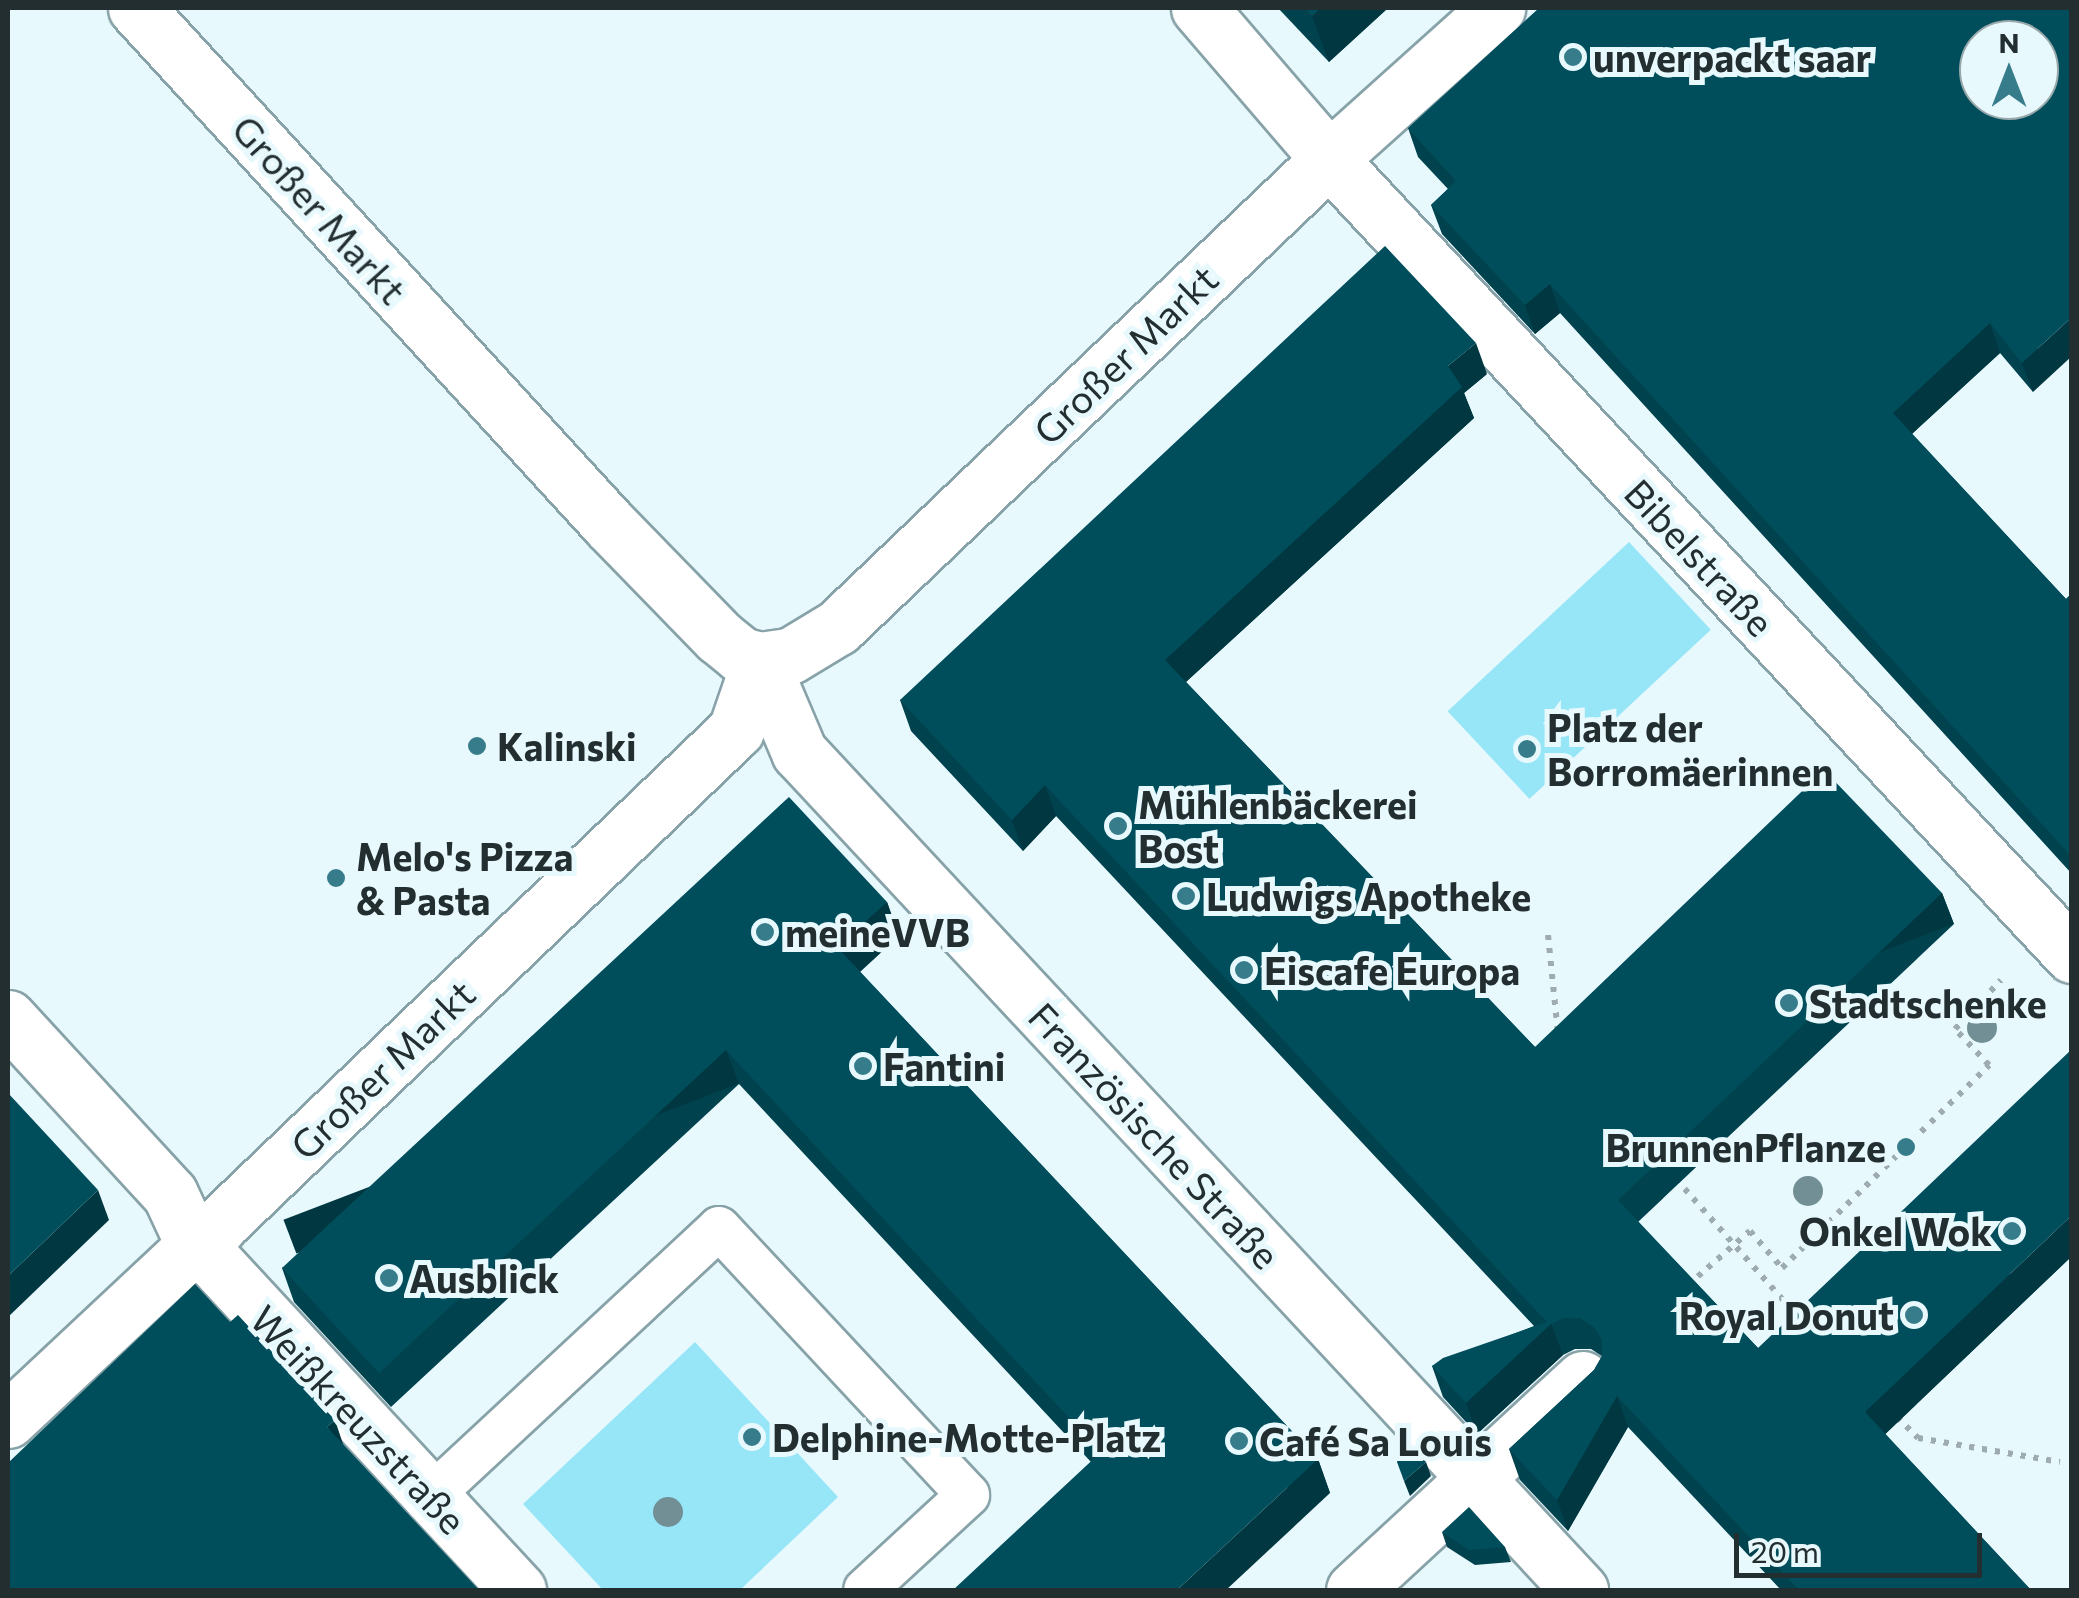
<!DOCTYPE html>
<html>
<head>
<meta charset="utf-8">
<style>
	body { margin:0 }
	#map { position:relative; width:2079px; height:1598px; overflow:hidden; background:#e8f9fd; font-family:Commissioner,sans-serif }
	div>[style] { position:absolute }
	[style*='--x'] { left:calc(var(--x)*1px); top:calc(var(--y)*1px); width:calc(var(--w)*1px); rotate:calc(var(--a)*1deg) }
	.green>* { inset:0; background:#97e6f7; transform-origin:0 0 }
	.path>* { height:6px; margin-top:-3px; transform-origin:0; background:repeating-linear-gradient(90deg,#9eacb0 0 5px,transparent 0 13px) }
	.roads { filter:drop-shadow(2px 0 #87a2a8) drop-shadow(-2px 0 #87a2a8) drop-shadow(0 2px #87a2a8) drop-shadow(0 -2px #87a2a8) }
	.service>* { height:42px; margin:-21px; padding:0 21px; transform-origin:21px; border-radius:21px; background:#fff }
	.pedestrian>* { height:55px; margin:-27.5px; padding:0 27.5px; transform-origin:27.5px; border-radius:27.5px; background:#fff }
	.minor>* { height:55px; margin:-27.5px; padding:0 27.5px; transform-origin:27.5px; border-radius:27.5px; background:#fff }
	.trees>* { width:30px; height:30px; margin:-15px; border-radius:50%; background:#718f95 }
	.wall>* { inset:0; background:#00434e }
	.shaded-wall>* { inset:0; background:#003740; transform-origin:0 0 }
	.building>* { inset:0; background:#004e5b }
	.dots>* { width:28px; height:28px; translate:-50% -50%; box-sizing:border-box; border:5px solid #e8f9fd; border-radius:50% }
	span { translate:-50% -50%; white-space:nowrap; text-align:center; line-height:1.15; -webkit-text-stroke:10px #e8f9fd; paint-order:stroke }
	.poi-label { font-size:38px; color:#232e31; font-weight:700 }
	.left { translate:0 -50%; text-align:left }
	.right { translate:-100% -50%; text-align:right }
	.street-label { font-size:38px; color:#232e31 }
	.frame { position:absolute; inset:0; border:10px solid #232e31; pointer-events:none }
	.north { position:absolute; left:1959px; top:20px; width:100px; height:100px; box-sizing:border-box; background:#e8f9fd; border:2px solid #99a8ab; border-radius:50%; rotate:0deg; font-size:28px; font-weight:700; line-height:40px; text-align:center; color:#232e31 }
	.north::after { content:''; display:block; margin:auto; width:35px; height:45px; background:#377c8a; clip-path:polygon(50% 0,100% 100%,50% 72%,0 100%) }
	.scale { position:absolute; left:1734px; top:1533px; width:248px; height:45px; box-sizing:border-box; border:5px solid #232e31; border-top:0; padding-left:12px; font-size:30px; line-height:35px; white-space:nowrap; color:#232e31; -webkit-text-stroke:8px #e8f9fd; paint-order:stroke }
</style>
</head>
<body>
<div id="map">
	<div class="green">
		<div style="left:1629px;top:542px;width:120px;height:248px;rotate:47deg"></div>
		<div style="clip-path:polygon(695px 1342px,838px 1497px,740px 1590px,603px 1590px,523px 1504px)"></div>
	</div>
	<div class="path">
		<div style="--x:1548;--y:935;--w:99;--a:84.2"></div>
		<div style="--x:1676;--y:1179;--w:183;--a:48.5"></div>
		<div style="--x:1688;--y:1285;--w:82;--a:-41.1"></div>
		<div style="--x:1750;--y:1231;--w:49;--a:49.1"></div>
		<div style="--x:1782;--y:1268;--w:290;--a:-44.4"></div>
		<div style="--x:1989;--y:1065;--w:50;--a:-133.4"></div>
		<div style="--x:1955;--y:1029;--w:67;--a:-46.8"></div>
		<div style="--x:1897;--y:1417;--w:30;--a:45"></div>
		<div style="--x:1918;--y:1438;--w:144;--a:9.6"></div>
	</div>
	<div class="roads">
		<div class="service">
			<div style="--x:431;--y:1496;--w:393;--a:-42.9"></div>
			<div style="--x:719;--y:1228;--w:365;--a:47"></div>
			<div style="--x:968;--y:1495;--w:140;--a:137.3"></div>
		</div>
		<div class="pedestrian">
			<div style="--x:1199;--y:8;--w:199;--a:49.3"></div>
			<div style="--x:760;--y:660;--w:100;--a:67"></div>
			<div style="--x:799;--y:752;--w:1146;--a:47.02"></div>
			<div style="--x:8;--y:1018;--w:239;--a:47.4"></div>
			<div style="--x:170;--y:1194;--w:64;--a:65"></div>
			<div style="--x:197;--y:1252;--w:38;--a:-50"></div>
			<div style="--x:221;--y:1223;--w:713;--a:-43.75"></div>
			<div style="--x:736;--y:730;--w:74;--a:-71.1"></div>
			<div style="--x:197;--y:1252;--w:10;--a:11"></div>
			<div style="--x:207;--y:1254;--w:330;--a:47.2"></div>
			<div style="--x:8;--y:1420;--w:237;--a:-43.1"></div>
			<div style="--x:181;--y:1258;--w:17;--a:-21"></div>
			<div style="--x:1354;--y:1590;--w:311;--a:-42.7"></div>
		</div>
		<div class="minor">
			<div style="--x:136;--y:8;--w:700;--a:47.49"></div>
			<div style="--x:609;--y:524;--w:158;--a:45.8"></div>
			<div style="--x:719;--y:637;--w:28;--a:39"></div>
			<div style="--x:741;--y:655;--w:20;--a:15"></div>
			<div style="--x:760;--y:660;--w:30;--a:-8"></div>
			<div style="--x:790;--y:656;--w:56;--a:-31.1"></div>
			<div style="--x:838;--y:627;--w:678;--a:-43.63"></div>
			<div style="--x:1329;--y:159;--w:226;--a:-41.9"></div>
			<div style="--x:1329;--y:159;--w:1089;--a:46.97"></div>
			<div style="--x:431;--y:1496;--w:128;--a:47.2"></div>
		</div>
	</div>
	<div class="trees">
		<div style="left:1982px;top:1028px"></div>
		<div style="left:1808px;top:1191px"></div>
		<div style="left:668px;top:1512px"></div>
	</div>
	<div class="wall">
		<div style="clip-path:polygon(1278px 8px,1388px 8px,1329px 62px)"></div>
		<div style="clip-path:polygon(2072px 8px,2033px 392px,2000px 353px,1912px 434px,2066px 599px,2072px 593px,2072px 874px,1560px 313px,1535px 334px,1442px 234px,1431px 205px,1448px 189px,1418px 157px,1408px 128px)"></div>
		<div style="clip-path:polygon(1487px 374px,1464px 393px,1474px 418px,1186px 682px,1535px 1047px,1942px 893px,1954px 924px,1638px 1222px,1758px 1348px,2072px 1256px,1885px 1434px,2031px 1590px,1781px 1590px,1628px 1427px,1568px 1531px,1520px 1480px,1509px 1449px,1594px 1370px,1602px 1356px,1591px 1349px,1575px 1349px,1563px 1355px,1477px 1434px,1443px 1397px,1432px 1366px,1534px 1326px,1056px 816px,1023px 851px,911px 731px,900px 700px)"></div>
		<div style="clip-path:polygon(887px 902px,899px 936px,860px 972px,1318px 1459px,1330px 1493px,1091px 1462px,739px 1084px,391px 1407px,294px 1302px,282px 1268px)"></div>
		<div style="clip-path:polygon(1442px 1532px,1505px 1547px,1511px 1562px,1475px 1565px,1447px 1547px)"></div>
	</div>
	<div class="shaded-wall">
		<div style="clip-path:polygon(1321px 8px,1388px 8px,1329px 62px,1312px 16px)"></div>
		<div style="clip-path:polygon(1550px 284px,1560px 313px,1535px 334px,1525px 305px)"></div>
		<div style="clip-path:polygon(2072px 317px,2072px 356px,2033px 392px,2022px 363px)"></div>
		<div style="clip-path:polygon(1990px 323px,2000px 353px,1903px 442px,1893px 413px)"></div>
		<div style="clip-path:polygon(1476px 343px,1487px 374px,1464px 393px,1474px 418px,1176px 691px,1165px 660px,1448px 366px)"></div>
		<div style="clip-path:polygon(1045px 785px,1056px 816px,1023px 851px,1012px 820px)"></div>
		<div style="left:1942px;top:893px;width:33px;height:446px;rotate:69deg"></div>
		<div style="clip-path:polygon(887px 902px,899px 936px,849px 981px,837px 947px)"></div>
		<div style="left:726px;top:1050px;width:36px;height:474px;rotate:69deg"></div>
		<div style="clip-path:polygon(98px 1190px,109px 1220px,8px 1317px,8px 1276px)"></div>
		<div style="clip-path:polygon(2072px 1215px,2072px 1256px,1876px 1443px,1865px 1412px)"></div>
		<div style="clip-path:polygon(1551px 1324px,1563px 1355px,1477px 1434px,1466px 1403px)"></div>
		<div style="clip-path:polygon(1617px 1396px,1628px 1427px,1568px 1531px,1557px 1500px)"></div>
		<div style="clip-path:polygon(335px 1420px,345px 1450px,327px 1427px)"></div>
		<div style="clip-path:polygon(1318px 1459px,1330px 1493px,1226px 1590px,1177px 1590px)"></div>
		<div style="clip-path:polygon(1426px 1462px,1431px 1476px,1410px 1496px,1404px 1481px)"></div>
	</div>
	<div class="building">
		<div style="clip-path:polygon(1305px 8px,1321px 8px,1312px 16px)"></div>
		<div style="clip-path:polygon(evenodd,1539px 8px,2072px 8px,2072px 317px,2022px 363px,1990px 323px,1893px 413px,2066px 599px,2072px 593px,2072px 857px,1550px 284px,1525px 305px,1431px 205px,1456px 181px,1408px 128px,1539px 8px,1979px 40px,2039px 40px,2039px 100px,1979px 100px,1979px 40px)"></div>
		<div style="clip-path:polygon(1385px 246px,1476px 343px,1448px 366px,1462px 387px,1165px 660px,1535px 1047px,1824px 770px,1942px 893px,1618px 1200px,1758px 1348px,2072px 1049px,2072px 1215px,1865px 1412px,2031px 1590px,1799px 1590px,1617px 1396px,1557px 1500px,1509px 1449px,1594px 1370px,1602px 1356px,1602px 1340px,1595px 1328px,1580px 1318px,1564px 1318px,1551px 1324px,1466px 1403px,1432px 1366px,1443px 1358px,1547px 1322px,1045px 785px,1012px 820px,900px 700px)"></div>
		<div style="clip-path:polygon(789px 797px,887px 902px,837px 947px,1318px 1459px,1177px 1590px,953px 1590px,1101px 1452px,726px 1050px,379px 1373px,282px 1268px)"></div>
		<div style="clip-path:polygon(8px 1093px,98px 1190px,8px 1276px)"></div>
		<div style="clip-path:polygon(195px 1284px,230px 1322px,238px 1315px,335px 1420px,327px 1427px,479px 1590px,8px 1590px,8px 1463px)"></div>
		<div style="clip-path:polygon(1403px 1437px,1426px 1462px,1404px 1481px,1397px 1462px)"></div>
		<div style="clip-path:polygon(1469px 1507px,1505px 1547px,1469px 1550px,1442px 1532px)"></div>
	</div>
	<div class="dots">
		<div style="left:1573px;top:57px;background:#377c8a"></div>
		<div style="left:477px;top:746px;background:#377c8a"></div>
		<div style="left:1527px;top:749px;background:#377c8a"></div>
		<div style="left:1118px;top:826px;background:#377c8a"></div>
		<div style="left:336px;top:878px;background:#377c8a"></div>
		<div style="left:1186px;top:896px;background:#377c8a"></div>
		<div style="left:765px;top:932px;background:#377c8a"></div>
		<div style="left:1244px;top:970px;background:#377c8a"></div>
		<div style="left:1789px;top:1003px;background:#377c8a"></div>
		<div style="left:863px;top:1066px;background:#377c8a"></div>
		<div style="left:1906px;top:1147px;background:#377c8a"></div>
		<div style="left:2012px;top:1231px;background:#377c8a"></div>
		<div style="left:389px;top:1278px;background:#377c8a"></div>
		<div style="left:1914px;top:1315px;background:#377c8a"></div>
		<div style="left:752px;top:1437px;background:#377c8a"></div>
		<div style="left:1239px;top:1441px;background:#377c8a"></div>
	</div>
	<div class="poi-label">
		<span class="left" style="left:1593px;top:57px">unverpackt saar</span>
		<span class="left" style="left:1547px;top:749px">Platz der<br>Borromäerinnen</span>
		<span class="left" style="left:497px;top:746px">Kalinski</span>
		<span class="left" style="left:1138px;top:826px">Mühlenbäckerei<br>Bost</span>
		<span class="left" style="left:356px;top:878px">Melo's Pizza<br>&amp; Pasta</span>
		<span class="left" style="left:1206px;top:896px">Ludwigs Apotheke</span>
		<span class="left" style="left:785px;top:932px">meineVVB</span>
		<span class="left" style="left:1264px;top:970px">Eiscafe Europa</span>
		<span class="left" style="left:1809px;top:1003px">Stadtschenke</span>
		<span class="left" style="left:883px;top:1066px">Fantini</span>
		<span class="right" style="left:1886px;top:1147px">BrunnenPflanze</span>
		<span class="right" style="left:1992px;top:1231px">Onkel Wok</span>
		<span class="left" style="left:409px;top:1278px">Ausblick</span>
		<span class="right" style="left:1894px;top:1315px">Royal Donut</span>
		<span class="left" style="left:772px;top:1437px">Delphine-Motte-Platz</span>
		<span class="left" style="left:1259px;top:1441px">Café Sa Louis</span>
	</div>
	<div class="street-label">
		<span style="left:320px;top:209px;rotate:48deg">Großer Markt</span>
		<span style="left:1125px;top:354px;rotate:-44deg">Großer Markt</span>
		<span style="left:1700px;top:557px;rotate:47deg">Bibelstraße</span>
		<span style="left:382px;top:1069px;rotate:-44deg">Großer Markt</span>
		<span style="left:1155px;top:1135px;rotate:47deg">Französische Straße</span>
		<span style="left:359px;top:1419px;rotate:47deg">Weißkreuzstraße</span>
	</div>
	<div class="frame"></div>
	<div class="north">N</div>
	<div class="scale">20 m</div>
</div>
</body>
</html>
